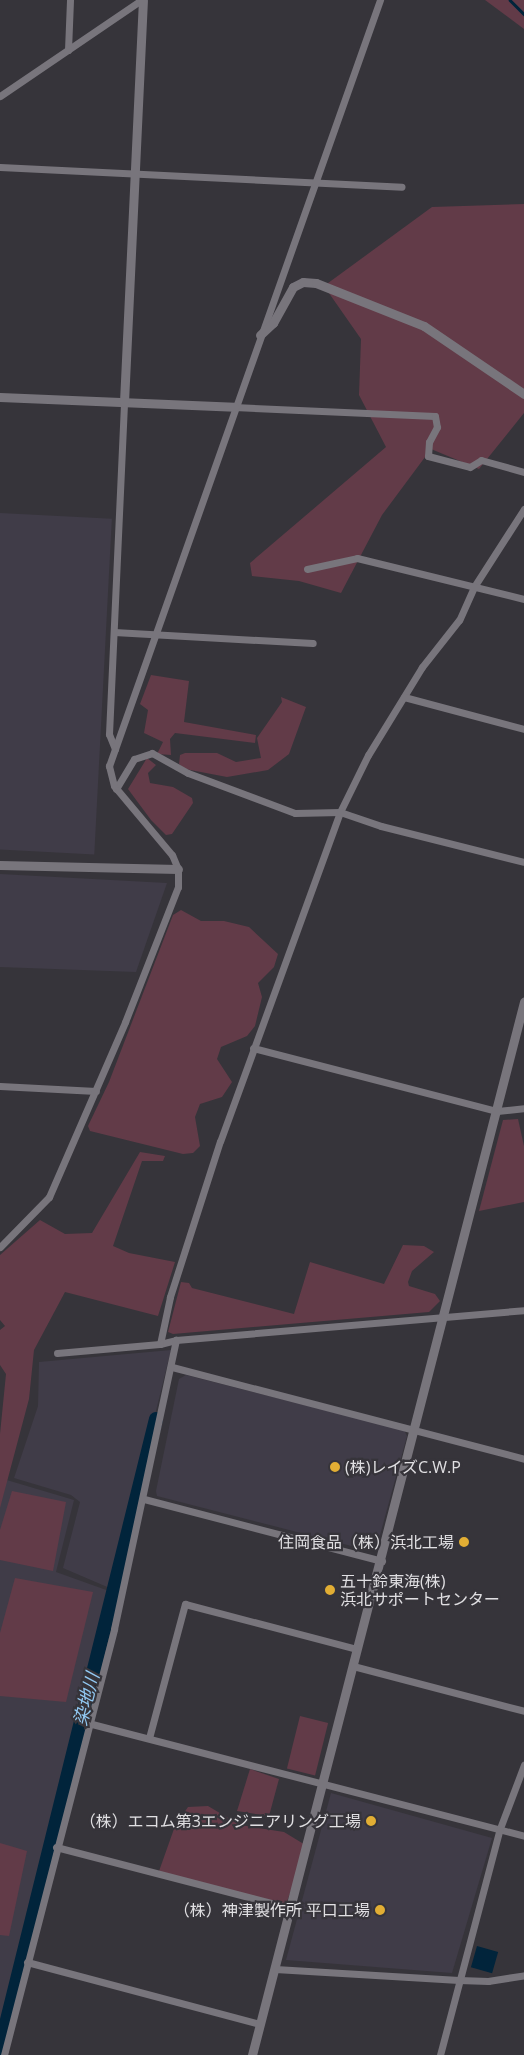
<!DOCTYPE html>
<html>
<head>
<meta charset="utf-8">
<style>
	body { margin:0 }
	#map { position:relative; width:524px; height:2055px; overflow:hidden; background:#36343a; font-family:"Open Sans","Noto Sans JP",sans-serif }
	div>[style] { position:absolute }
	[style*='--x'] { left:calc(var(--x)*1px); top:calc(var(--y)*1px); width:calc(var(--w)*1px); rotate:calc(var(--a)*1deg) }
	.built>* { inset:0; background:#403c48; transform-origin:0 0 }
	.green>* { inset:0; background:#623b48; transform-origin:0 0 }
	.water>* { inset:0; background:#01243b; transform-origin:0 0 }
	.stream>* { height:2.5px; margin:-1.25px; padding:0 1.25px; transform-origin:1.25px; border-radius:1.25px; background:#01243b }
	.river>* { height:14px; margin:-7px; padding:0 7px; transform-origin:7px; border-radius:7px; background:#01243b }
	.minor>* { height:7px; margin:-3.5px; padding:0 3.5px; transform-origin:3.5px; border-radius:3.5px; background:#78757c }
	.tertiary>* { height:9px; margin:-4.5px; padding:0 4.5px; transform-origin:4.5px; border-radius:4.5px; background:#78757c }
	.dots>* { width:14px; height:14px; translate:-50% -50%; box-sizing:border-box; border:2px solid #36343a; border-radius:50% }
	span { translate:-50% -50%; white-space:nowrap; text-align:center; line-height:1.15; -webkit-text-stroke:4.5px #36343a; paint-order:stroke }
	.poi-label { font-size:16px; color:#e0dfe2 }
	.left { translate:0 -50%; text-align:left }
	.right { translate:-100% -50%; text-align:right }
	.water-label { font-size:18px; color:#92c9f3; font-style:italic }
</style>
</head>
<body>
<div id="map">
	<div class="built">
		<div style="left:0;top:513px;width:112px;height:336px;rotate:3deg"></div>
		<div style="clip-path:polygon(0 874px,167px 883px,136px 972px,0 967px)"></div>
		<div style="clip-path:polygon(171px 1350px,112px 1589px,63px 1568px,80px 1502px,71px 1495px,14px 1478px,38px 1406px,39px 1362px)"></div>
		<div style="clip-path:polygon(186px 1375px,404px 1430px,407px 1436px,377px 1546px,367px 1550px,157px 1496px,156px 1491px,179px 1379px)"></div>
		<div style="clip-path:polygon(0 1478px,74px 1500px,56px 1572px,109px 1591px,0 2035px)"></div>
		<div style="clip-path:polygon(331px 1793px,492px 1838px,452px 1973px,286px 1960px)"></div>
	</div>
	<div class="green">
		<div style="clip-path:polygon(485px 0,524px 0,524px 29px)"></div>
		<div style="clip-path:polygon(524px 204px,524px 413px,479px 469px,431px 449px,382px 515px,341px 593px,299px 581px,252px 576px,250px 563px,386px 447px,359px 395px,361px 339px,324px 286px,432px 207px)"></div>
		<div style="clip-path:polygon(151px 675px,189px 681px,184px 722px,256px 735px,255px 743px,175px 733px,170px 739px,171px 755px,157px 754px,163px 742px,144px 733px,148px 710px,140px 704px)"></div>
		<div style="clip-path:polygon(281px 697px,306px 707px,289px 754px,268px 770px,227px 777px,185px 769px,179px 764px,180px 755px,185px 753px,217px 753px,236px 762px,261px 758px,257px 738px,282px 702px)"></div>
		<div style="clip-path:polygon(147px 758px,156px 765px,148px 773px,150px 783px,173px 787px,192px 798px,193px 803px,172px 834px,166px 835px,151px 820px,128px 789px)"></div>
		<div style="clip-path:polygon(181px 910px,201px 921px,224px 921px,249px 927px,278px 954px,274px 967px,258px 983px,262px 997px,255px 1026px,247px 1036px,221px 1047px,217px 1059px,232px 1082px,222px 1097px,200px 1104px,195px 1117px,200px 1146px,193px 1153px,183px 1154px,90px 1131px,88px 1126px,109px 1082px,173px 915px)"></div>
		<div style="clip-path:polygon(518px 1119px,524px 1146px,524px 1202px,479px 1211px,503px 1120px)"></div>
		<div style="clip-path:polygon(140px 1152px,165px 1156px,163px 1161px,142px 1161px,113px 1246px,129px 1253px,175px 1262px,158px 1316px,65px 1292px,34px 1350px,29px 1399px,0 1508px,0 1434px,6px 1374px,0 1365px,0 1330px,5px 1326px,0 1320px,0 1255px,40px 1220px,65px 1234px,92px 1233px)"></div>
		<div style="clip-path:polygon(403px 1245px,424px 1246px,434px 1252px,412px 1271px,408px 1282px,409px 1286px,435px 1294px,440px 1301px,429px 1312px,173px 1334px,168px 1332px,181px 1282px,189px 1283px,192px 1288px,294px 1314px,310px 1262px,384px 1284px)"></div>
		<div style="clip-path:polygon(12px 1491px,66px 1502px,53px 1571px,0 1560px,0 1530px)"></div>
		<div style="clip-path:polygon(15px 1578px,93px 1592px,66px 1702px,0 1696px,0 1633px)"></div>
		<div style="left:300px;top:1716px;width:29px;height:54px;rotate:14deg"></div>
		<div style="clip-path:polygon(250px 1769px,279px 1779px,269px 1816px,237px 1811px)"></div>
		<div style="clip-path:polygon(208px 1806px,240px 1825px,284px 1832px,307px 1846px,285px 1907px,158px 1874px,175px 1826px,188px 1807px)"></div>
		<div style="clip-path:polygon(0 1843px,27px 1851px,9px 1936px,0 1935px)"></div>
	</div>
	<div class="water">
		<div style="left:477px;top:1946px;width:22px;height:22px;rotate:16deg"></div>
	</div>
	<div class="stream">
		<div style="--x:510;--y:0;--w:20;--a:45"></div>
	</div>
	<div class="river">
		<div style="--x:0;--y:2048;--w:648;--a:-76.07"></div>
	</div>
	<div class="minor">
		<div style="--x:68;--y:50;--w:50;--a:-87.7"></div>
		<div style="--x:0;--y:96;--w:171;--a:-34.2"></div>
		<div style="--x:0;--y:167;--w:402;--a:2.8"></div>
		<div style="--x:234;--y:407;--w:201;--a:2.6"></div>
		<div style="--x:435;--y:416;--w:11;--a:80"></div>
		<div style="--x:437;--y:427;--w:17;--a:118"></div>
		<div style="--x:429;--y:442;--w:14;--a:94"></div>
		<div style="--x:428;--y:456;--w:43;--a:14.7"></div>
		<div style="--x:470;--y:467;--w:13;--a:-32"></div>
		<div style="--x:481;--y:460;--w:45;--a:15.6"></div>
		<div style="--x:524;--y:509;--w:93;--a:122.7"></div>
		<div style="--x:474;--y:587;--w:36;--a:114"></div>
		<div style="--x:459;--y:620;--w:60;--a:128.2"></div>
		<div style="--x:422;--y:667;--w:103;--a:121.5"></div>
		<div style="--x:368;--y:755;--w:64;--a:116.2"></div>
		<div style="--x:340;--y:812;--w:350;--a:110"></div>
		<div style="--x:220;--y:1141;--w:164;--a:107.8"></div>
		<div style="--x:170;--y:1297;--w:48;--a:102"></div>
		<div style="--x:160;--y:1344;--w:16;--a:-14"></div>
		<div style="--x:176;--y:1340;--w:349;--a:-4.9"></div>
		<div style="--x:307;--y:569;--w:51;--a:-12.4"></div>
		<div style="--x:357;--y:558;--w:172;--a:13.8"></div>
		<div style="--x:114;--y:632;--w:199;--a:3.2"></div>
		<div style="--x:404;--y:697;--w:124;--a:14.9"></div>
		<div style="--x:115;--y:749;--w:16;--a:-112"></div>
		<div style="--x:109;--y:734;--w:332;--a:-87.4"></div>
		<div style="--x:116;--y:789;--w:35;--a:-59"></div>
		<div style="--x:134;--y:759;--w:19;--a:-18"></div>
		<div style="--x:152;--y:753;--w:41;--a:29.1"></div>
		<div style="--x:188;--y:773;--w:114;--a:20.5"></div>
		<div style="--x:295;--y:813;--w:45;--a:-1.3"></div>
		<div style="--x:340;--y:812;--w:43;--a:18.9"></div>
		<div style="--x:381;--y:826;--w:147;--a:14.1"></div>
		<div style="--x:253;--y:1048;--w:252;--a:14.5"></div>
		<div style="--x:497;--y:1111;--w:27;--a:-6"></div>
		<div style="--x:0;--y:1086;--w:96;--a:3"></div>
		<div style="--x:0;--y:1247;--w:70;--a:-45.6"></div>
		<div style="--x:49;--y:1197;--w:191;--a:-66.5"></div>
		<div style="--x:125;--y:1022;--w:145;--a:-68.6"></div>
		<div style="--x:178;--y:887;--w:18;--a:-90"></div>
		<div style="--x:178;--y:869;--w:15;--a:-113"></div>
		<div style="--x:172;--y:855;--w:90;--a:-130"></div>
		<div style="--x:114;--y:786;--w:21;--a:-104"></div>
		<div style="--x:109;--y:766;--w:813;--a:-70.52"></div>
		<div style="--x:57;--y:1353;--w:103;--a:-5"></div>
		<div style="--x:172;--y:1367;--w:364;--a:14.6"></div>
		<div style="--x:144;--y:1499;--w:246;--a:14.6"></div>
		<div style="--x:353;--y:1666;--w:177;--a:14.7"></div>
		<div style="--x:88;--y:1723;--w:450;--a:14.5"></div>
		<div style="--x:149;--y:1738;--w:139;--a:-75"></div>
		<div style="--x:185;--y:1604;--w:178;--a:14.7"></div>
		<div style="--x:56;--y:1847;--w:243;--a:14.6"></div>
		<div style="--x:27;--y:1962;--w:241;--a:14.9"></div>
		<div style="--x:275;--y:1969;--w:184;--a:3.4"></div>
		<div style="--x:459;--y:1980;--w:29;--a:2"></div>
		<div style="--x:488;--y:1981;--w:36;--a:-9"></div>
		<div style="--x:4;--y:2055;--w:440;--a:-75.5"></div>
		<div style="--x:114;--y:1629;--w:296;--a:-77.9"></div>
		<div style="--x:440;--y:2055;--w:232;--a:-75.2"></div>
		<div style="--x:499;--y:1831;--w:71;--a:-69.3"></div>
	</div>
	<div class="tertiary">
		<div style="--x:260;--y:335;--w:18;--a:-43"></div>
		<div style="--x:273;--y:323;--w:41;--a:-60.9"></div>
		<div style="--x:293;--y:287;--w:11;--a:-27"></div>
		<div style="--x:303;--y:282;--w:13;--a:4"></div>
		<div style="--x:316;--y:283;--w:116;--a:21.7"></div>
		<div style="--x:424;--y:326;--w:121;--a:34.2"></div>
		<div style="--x:0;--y:397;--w:234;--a:2.4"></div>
		<div style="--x:124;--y:402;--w:402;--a:-87.3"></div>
		<div style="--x:0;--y:865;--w:178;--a:1.3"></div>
		<div style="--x:252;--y:2055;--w:1088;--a:-75.52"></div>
	</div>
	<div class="dots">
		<div style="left:335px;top:1467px;background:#e2ae34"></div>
		<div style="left:464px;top:1542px;background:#e2ae34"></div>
		<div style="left:330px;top:1590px;background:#e2ae34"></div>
		<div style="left:371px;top:1821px;background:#e2ae34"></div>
		<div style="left:380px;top:1910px;background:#e2ae34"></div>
	</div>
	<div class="poi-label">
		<span class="left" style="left:345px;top:1467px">(株)レイズC.W.P</span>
		<span class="right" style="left:454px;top:1542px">住岡食品（株）浜北工場</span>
		<span class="left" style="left:340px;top:1590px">五十鈴東海(株)<br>浜北サポートセンター</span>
		<span class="right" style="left:361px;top:1821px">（株）エコム第3エンジニアリング工場</span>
		<span class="right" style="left:370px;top:1910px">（株）神津製作所 平口工場</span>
	</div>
	<div class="water-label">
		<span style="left:86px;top:1699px;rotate:-76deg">染地川</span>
	</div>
</div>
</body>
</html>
